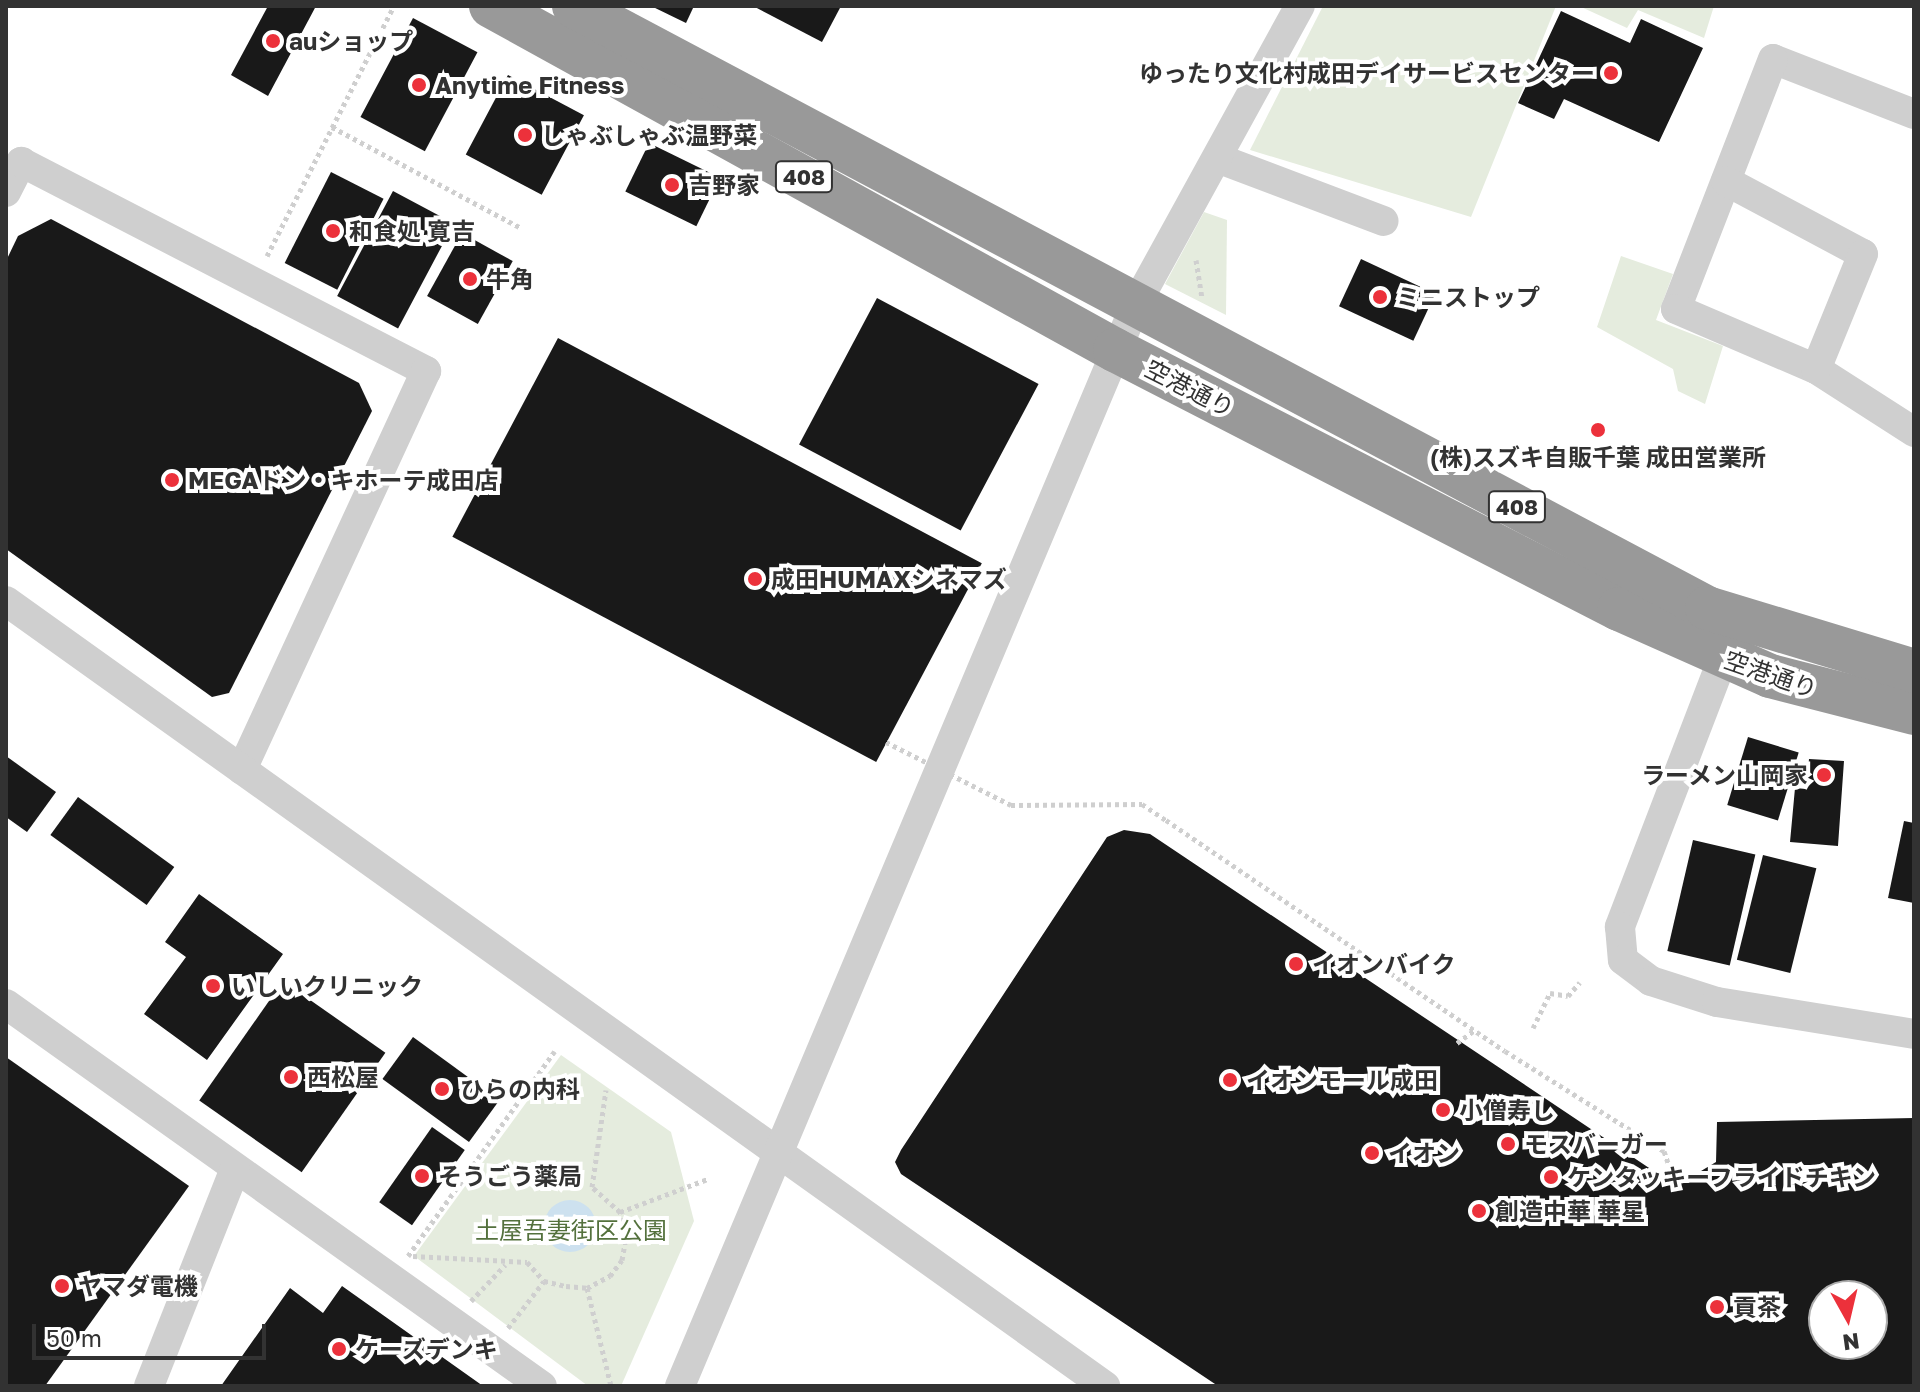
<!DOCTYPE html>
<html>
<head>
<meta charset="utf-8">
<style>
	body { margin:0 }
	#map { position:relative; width:1920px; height:1392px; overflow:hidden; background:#fff; font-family:"Golos Text","Noto Sans JP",sans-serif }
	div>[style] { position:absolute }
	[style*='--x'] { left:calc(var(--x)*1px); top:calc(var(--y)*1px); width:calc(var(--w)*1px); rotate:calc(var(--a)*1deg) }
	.green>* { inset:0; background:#e5ecde }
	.water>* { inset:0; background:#cde1ef }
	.round { border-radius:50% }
	.building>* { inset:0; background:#191919; transform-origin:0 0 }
	.path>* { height:5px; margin-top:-2.5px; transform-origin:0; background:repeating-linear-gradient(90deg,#cfcfcf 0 4px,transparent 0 8px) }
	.minor>* { height:30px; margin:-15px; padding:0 15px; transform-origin:15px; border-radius:15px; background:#cfcfcf }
	.highway>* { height:44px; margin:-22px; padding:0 22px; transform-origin:22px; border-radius:22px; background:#999 }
	.path-bridge>* { height:5px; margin-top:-2.5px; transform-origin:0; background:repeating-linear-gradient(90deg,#cfcfcf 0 4px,transparent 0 8px) }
	.dots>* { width:22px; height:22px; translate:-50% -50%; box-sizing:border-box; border:4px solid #fff; border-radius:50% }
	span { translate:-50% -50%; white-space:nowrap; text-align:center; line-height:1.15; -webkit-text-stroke:8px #fff; paint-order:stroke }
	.shield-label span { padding:2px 6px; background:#fff; border:2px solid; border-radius:6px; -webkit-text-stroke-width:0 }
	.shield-label { font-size:22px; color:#323232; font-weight:700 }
	.poi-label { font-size:24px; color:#323232; font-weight:700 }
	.left { translate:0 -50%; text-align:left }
	.right { translate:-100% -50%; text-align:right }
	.street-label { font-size:24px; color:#323232 }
	.park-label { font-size:24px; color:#54713d }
	.frame { position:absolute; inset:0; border:8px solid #323232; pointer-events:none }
	.north { position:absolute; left:1808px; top:1280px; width:80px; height:80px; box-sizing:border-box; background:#fff; border:2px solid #adadad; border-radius:50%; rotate:172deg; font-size:22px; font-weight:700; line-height:32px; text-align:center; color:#323232 }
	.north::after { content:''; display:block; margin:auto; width:28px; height:36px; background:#ec313b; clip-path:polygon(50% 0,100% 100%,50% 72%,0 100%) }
	.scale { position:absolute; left:32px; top:1324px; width:234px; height:36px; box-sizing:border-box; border:4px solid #323232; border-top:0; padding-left:10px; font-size:24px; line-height:28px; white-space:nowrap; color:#323232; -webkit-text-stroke:6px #fff; paint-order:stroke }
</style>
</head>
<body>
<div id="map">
	<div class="green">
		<div style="clip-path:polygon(1323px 6px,1556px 6px,1471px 217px,1250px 150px)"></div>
		<div style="clip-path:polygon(1579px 6px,1714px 6px,1704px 38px,1638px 10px,1627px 28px)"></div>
		<div style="clip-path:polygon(1204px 212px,1227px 220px,1226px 315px,1165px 284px)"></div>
		<div style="clip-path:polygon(1621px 256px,1673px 274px,1656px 320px,1723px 346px,1705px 404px,1678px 391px,1673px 369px,1597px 327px)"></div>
		<div style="clip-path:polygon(561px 1055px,671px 1132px,694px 1221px,621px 1386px,588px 1386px,414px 1256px)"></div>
	</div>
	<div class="water">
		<div class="round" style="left:544px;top:1200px;width:52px;height:52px"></div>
	</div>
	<div class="building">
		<div style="clip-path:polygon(268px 6px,316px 6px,268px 96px,231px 75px)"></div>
		<div style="clip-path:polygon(651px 6px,694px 6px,686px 23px)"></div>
		<div style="clip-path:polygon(753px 6px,841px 6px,822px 42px)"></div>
		<div style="clip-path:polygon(1561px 11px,1630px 43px,1641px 19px,1703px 48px,1659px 142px,1564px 99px,1554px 119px,1518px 103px)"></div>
		<div style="left:413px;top:18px;width:73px;height:112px;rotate:28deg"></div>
		<div style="left:508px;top:75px;width:86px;height:90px;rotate:28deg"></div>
		<div style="left:649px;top:143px;width:79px;height:54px;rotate:26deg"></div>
		<div style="left:331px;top:172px;width:59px;height:102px;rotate:27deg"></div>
		<div style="left:393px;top:191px;width:69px;height:119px;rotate:28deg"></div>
		<div style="clip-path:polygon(51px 219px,359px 383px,372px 411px,229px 693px,212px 697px,6px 549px,6px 261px,18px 236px)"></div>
		<div style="left:462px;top:233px;width:58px;height:72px;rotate:29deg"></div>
		<div style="left:1361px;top:259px;width:82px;height:52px;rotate:25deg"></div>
		<div style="left:877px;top:298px;width:183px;height:166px;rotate:28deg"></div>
		<div style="left:558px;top:338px;width:480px;height:225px;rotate:28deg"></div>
		<div style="left:1748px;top:737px;width:53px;height:71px;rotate:17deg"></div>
		<div style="clip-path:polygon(6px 756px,56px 792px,27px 832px,6px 817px)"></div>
		<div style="clip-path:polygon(1809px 759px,1844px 761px,1838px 846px,1790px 842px,1795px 788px,1806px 789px)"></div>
		<div style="left:78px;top:797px;width:119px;height:47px;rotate:36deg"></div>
		<div style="clip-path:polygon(1904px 821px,1914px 823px,1914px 903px,1888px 898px)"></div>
		<div style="clip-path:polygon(evenodd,1124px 830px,1150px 834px,1676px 1186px,1716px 1162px,1717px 1122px,1914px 1118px,1914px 1386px,1218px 1386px,901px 1174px,895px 1162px,901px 1150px,1107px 837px,1124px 830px,1824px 1296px,1872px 1296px,1872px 1344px,1824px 1344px,1824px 1296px)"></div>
		<div style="left:1693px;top:840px;width:64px;height:114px;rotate:13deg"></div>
		<div style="left:1763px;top:855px;width:55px;height:108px;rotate:14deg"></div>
		<div style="clip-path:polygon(199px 894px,283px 954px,207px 1060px,144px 1014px,186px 957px,165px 942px)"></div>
		<div style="left:283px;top:981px;width:125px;height:146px;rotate:35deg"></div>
		<div style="left:413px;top:1037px;width:107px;height:52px;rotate:36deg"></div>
		<div style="clip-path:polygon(6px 1057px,189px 1186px,45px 1386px,6px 1386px)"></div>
		<div style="left:432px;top:1127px;width:40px;height:92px;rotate:35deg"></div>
		<div style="clip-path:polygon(342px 1286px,483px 1386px,221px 1386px,290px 1288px,323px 1313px)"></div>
	</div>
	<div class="path">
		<div style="--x:332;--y:127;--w:214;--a:28.1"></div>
		<div style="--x:267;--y:256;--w:280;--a:-63.1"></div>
		<div style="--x:1196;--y:260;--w:37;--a:81"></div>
		<div style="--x:1166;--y:820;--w:410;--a:34.3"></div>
		<div style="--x:1505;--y:1051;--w:188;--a:32.2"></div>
		<div style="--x:1664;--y:1151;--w:37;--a:71"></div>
		<div style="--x:1533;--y:1028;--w:39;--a:-64"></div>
		<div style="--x:1550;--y:993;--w:18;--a:9"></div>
		<div style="--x:1568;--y:996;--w:18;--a:-49"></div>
		<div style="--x:1457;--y:1043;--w:22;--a:-36"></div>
		<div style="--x:620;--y:1212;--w:94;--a:-20.6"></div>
		<div style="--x:408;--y:1256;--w:252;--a:-54.4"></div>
		<div style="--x:413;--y:1256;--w:114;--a:3"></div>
		<div style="--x:527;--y:1262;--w:25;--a:48"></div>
		<div style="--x:544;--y:1281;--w:23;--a:13"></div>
		<div style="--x:566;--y:1286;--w:21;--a:5"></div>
		<div style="--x:587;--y:1288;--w:26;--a:-28"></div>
		<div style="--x:610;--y:1276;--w:20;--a:-53"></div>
		<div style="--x:622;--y:1260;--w:23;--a:-80"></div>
		<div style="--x:626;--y:1237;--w:26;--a:-103"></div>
		<div style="--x:620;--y:1212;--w:38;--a:-138"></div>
		<div style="--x:592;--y:1187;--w:98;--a:-81.8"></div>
		<div style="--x:587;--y:1288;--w:101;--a:76.2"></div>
		<div style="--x:471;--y:1301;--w:50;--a:-46.6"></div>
		<div style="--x:508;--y:1328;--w:59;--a:-52.5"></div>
	</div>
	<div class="minor">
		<div style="--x:1914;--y:114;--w:151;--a:-158.7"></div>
		<div style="--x:1773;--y:59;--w:268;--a:111.2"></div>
		<div style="--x:1676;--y:309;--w:152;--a:23.2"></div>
		<div style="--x:1816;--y:369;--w:117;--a:32.7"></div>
		<div style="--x:1217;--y:158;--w:178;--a:20.7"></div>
		<div style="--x:1726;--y:181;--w:155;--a:28.1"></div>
		<div style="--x:1863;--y:254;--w:124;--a:112.2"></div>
		<div style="--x:6;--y:192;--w:34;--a:-63"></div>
		<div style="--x:21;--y:162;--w:456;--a:27.3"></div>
		<div style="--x:426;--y:371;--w:439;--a:114.8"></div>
		<div style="--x:6;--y:601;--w:1351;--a:35.54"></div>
		<div style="--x:1723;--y:658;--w:288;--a:111"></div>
		<div style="--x:1620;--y:927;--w:33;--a:85"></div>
		<div style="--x:1623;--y:960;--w:35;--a:37"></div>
		<div style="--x:1651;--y:981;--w:69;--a:17.7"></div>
		<div style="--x:1717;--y:1002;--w:200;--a:9.2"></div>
		<div style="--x:6;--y:1004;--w:658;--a:35.48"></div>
		<div style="--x:149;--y:1386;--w:233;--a:-68.4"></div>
		<div style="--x:680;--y:1386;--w:1174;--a:-67.15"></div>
		<div style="--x:1136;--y:304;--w:340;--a:-61.2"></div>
	</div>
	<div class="highway">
		<div style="--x:491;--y:6;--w:713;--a:28.87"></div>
		<div style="--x:1115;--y:350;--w:567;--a:27.2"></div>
		<div style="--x:1619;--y:609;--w:165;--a:23.9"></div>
		<div style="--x:1770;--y:676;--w:149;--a:14.4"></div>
		<div style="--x:574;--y:6;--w:1283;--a:27.98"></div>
		<div style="--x:1707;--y:608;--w:216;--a:16.9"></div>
	</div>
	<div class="path-bridge">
		<div style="--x:886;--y:742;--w:140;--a:26.7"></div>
		<div style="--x:1011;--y:805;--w:131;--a:-0.4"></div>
		<div style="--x:1142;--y:804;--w:29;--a:34"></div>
	</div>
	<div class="dots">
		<div style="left:273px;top:41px;background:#ec313b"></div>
		<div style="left:1611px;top:73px;background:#ec313b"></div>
		<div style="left:419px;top:85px;background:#ec313b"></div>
		<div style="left:525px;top:135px;background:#ec313b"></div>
		<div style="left:672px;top:185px;background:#ec313b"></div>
		<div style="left:333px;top:231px;background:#ec313b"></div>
		<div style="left:470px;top:279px;background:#ec313b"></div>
		<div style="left:1380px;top:297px;background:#ec313b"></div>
		<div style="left:1598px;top:430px;background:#ec313b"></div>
		<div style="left:172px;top:480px;background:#ec313b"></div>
		<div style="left:755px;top:579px;background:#ec313b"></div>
		<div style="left:1824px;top:775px;background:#ec313b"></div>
		<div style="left:1296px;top:964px;background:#ec313b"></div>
		<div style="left:213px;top:986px;background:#ec313b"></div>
		<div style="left:291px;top:1077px;background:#ec313b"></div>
		<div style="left:1230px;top:1080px;background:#ec313b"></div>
		<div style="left:442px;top:1089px;background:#ec313b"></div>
		<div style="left:1443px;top:1110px;background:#ec313b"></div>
		<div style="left:1508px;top:1144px;background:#ec313b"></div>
		<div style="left:1372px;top:1153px;background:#ec313b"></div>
		<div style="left:422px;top:1176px;background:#ec313b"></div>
		<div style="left:1551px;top:1177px;background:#ec313b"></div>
		<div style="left:1479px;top:1211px;background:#ec313b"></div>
		<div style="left:62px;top:1286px;background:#ec313b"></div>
		<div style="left:1717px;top:1307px;background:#ec313b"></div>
		<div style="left:339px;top:1349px;background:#ec313b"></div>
	</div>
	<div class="shield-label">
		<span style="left:804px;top:177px">408</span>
		<span style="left:1517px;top:507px">408</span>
	</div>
	<div class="poi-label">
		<span class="left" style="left:289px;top:41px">auショップ</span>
		<span class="right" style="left:1595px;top:73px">ゆったり文化村成田デイサービスセンター</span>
		<span class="left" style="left:435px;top:85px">Anytime Fitness</span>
		<span class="left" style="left:541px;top:135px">しゃぶしゃぶ温野菜</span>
		<span class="left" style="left:688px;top:185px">吉野家</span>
		<span class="left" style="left:349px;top:231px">和食処 寛吉</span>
		<span class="left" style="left:486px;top:279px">牛角</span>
		<span class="left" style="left:1396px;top:297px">ミニストップ</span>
		<span style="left:1598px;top:457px">(株)スズキ自販千葉 成田営業所</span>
		<span class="left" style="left:188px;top:480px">MEGAドン・キホーテ成田店</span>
		<span class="left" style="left:771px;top:579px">成田HUMAXシネマズ</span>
		<span class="right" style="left:1808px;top:775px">ラーメン山岡家</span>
		<span class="left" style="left:1312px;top:964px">イオンバイク</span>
		<span class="left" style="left:231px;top:986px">いしいクリニック</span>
		<span class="left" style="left:307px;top:1077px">西松屋</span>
		<span class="left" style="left:1246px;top:1080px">イオンモール成田</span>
		<span class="left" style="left:460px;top:1089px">ひらの内科</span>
		<span class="left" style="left:1459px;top:1110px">小僧寿し</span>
		<span class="left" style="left:1524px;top:1144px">モスバーガー</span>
		<span class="left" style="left:1388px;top:1153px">イオン</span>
		<span class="left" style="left:438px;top:1176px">そうごう薬局</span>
		<span class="left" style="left:1567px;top:1177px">ケンタッキーフライドチキン</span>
		<span class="left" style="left:1495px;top:1211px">創造中華 華星</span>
		<span class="left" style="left:78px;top:1286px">ヤマダ電機</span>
		<span class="left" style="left:1733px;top:1307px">貢茶</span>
		<span class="left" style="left:355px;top:1349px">ケーズデンキ</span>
	</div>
	<div class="street-label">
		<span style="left:1190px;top:388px;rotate:27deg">空港通り</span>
		<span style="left:1771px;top:674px;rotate:19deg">空港通り</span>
	</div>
	<div class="park-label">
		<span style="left:571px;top:1230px">土屋吾妻街区公園</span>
	</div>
	<div class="frame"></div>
	<div class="north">N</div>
	<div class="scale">50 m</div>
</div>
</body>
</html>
